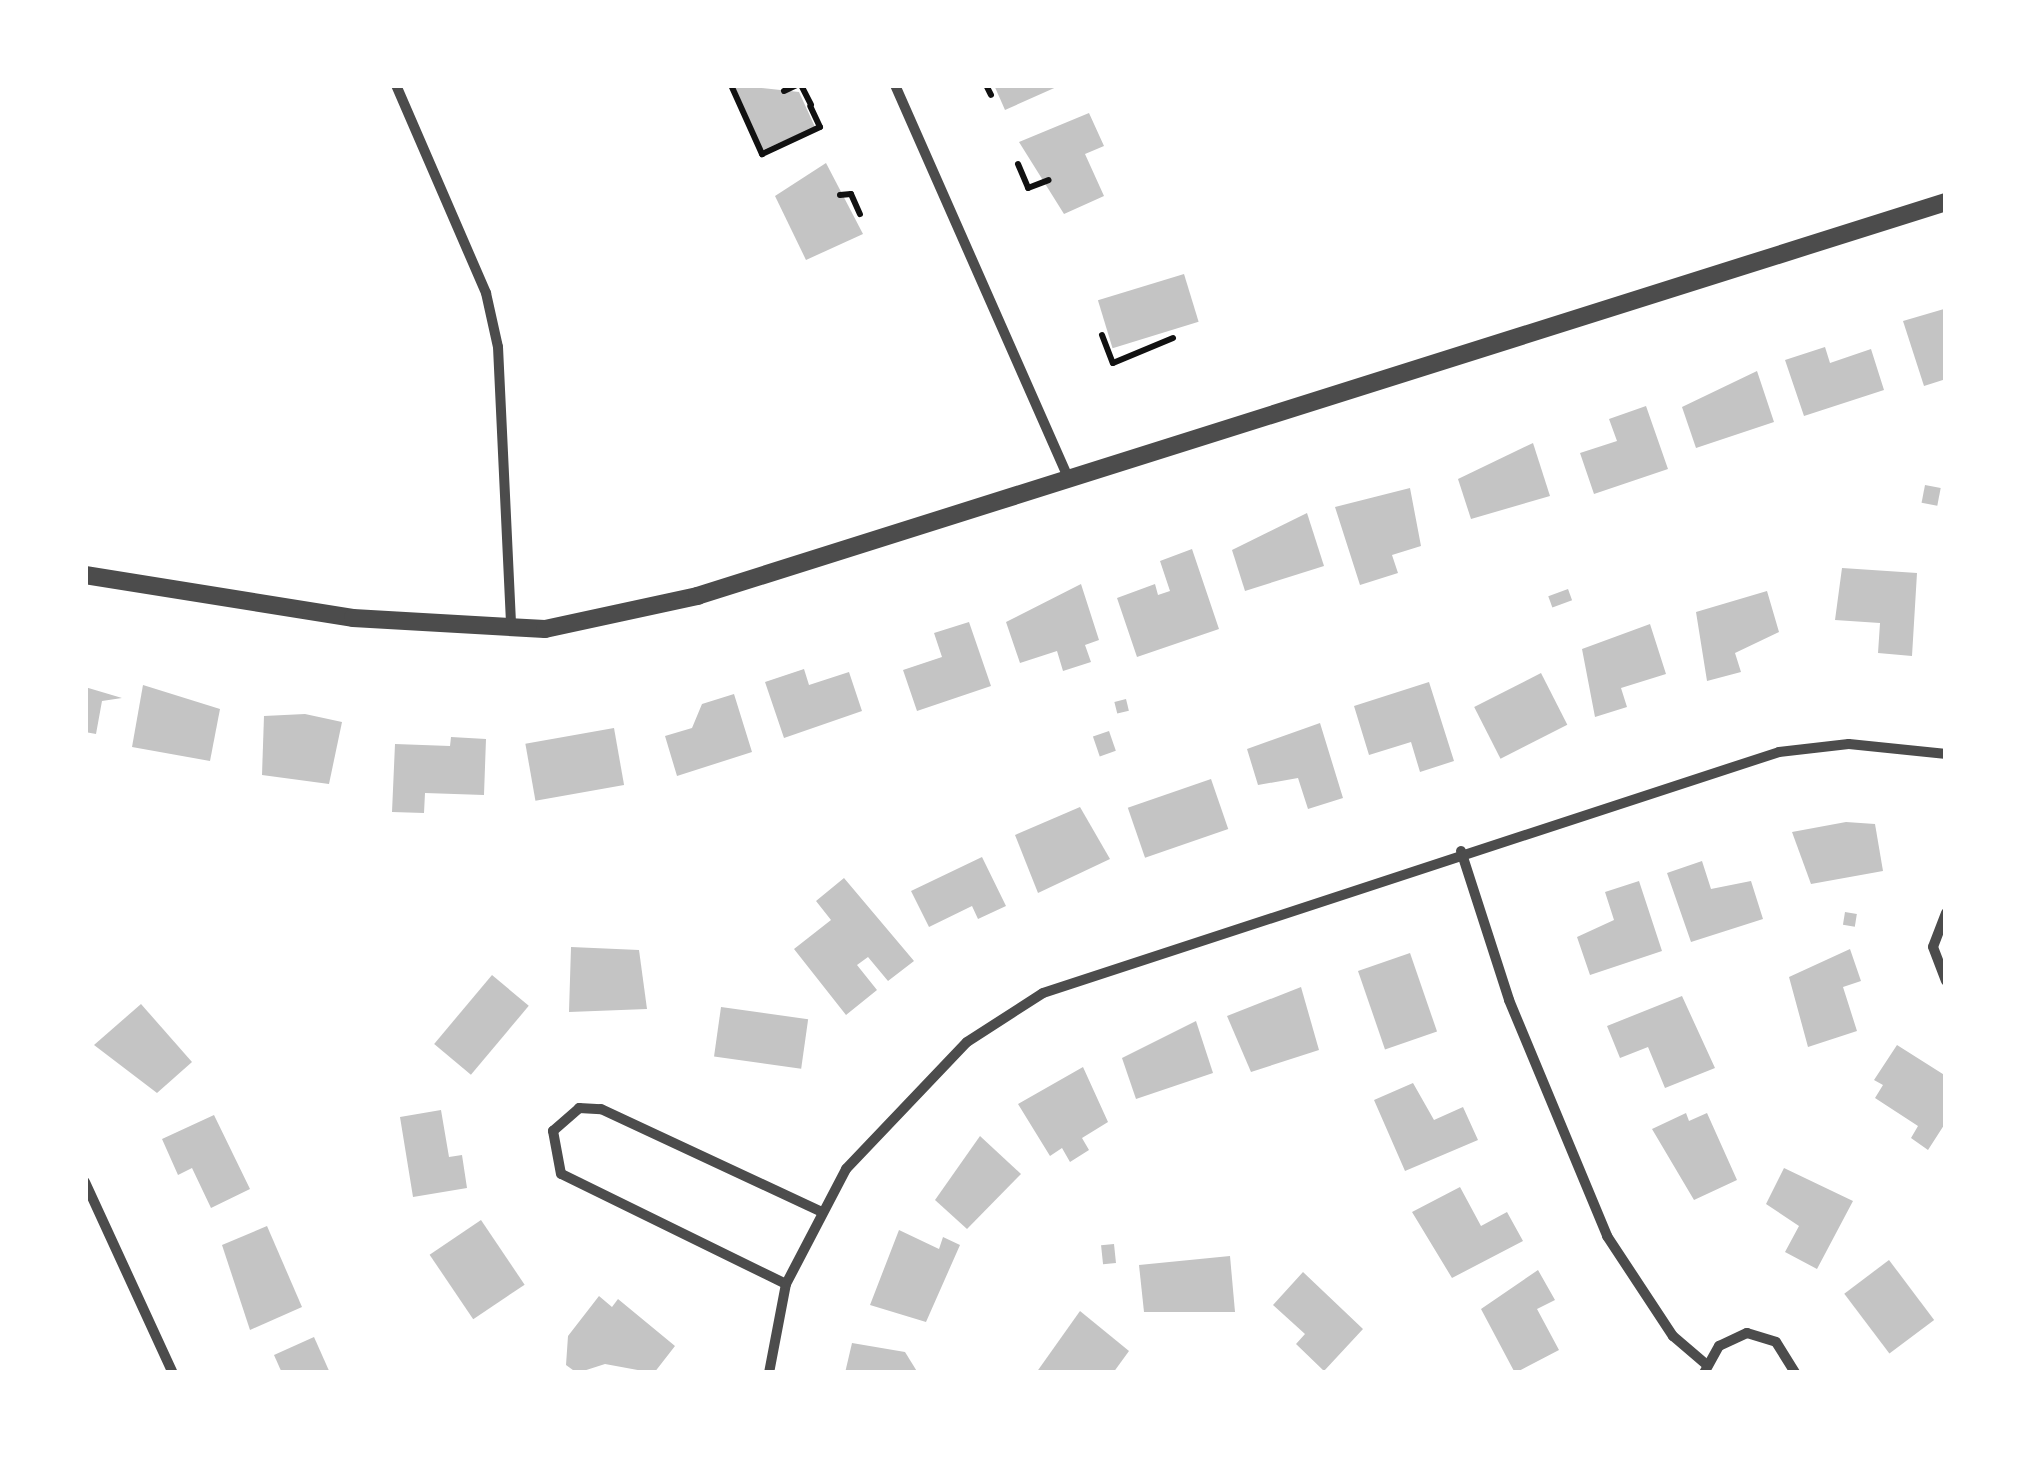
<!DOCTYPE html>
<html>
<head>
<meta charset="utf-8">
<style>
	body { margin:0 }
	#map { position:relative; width:2031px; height:1458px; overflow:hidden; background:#fff; font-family:Inter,sans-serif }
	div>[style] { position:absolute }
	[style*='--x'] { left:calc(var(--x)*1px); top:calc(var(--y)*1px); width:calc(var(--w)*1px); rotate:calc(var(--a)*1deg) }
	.building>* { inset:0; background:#c4c4c4; transform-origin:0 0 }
	.path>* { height:6px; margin:-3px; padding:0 3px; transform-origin:3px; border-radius:3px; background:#111 }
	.minor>* { height:10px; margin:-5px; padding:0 5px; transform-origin:5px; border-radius:5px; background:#4c4c4c }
	.tertiary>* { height:18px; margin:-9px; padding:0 9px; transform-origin:9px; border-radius:9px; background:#4c4c4c }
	span { translate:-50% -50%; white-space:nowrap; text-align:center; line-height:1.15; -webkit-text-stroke:9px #fff; paint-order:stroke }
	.frame { position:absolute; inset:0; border:88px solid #fff; pointer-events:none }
</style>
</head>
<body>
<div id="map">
	<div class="building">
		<div style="clip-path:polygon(734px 85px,799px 92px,815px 127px,763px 150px)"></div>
		<div style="clip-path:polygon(994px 85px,1061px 85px,1005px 110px)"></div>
		<div style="clip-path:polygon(1089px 113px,1104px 146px,1085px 154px,1104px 196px,1064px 214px,1019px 142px)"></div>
		<div style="clip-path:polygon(826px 163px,863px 234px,806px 260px,775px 196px)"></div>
		<div style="left:1184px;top:274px;width:50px;height:90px;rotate:73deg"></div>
		<div style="clip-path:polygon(1944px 309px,1946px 379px,1924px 386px,1903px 321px)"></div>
		<div style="clip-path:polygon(1825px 347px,1830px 363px,1871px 349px,1884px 390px,1804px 416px,1785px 360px)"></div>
		<div style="clip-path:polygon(1757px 371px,1774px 422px,1696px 448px,1682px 407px)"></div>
		<div style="clip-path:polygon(1646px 406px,1668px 469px,1594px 494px,1580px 453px,1617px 441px,1609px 419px)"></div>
		<div style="clip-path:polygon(1533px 443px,1550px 496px,1471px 519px,1458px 479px)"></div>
		<div style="left:1925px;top:485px;width:16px;height:18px;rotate:11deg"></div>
		<div style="clip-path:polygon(1410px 488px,1421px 546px,1392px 555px,1398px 573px,1360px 585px,1335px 507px)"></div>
		<div style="clip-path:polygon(1307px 513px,1324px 566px,1245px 591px,1232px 550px)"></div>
		<div style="clip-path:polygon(1192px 549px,1219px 629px,1137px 657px,1117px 598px,1155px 584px,1158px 595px,1170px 591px,1160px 561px)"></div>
		<div style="clip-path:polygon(1842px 568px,1917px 573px,1912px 656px,1878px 653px,1880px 623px,1835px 620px)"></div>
		<div style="clip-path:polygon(1081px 584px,1099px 640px,1085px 645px,1091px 662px,1063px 671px,1057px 651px,1020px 663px,1006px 622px)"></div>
		<div style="left:1568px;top:589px;width:12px;height:21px;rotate:70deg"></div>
		<div style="clip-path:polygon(1767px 591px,1779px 632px,1735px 653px,1741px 672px,1707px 681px,1696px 612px)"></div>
		<div style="clip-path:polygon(969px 622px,991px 686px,917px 711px,903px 670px,942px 657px,934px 633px)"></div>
		<div style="clip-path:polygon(1650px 624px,1666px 674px,1621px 688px,1627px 707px,1595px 717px,1582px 649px)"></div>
		<div style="clip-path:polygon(804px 669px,809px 685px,849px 672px,862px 711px,784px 738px,765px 682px)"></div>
		<div style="left:1541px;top:673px;width:58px;height:75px;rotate:63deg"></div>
		<div style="clip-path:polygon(1429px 682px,1454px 761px,1420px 772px,1411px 742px,1369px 755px,1354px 706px)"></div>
		<div style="clip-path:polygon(143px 685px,220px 709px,210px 761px,132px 747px)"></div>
		<div style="clip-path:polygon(85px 687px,122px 698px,102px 701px,96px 734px,85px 732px)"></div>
		<div style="clip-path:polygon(734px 694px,752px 752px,677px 776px,665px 736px,692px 728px,702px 704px)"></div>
		<div style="left:1126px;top:699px;width:12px;height:12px;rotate:76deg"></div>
		<div style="clip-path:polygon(305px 714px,342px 722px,329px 784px,262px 775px,264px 716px)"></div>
		<div style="clip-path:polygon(1320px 723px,1343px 798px,1308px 809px,1298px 778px,1258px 785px,1247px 749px)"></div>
		<div style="left:614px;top:728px;width:58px;height:90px;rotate:80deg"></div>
		<div style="left:1109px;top:731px;width:21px;height:17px;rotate:71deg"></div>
		<div style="clip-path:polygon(451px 737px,486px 739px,484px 795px,425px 793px,424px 813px,392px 812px,395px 744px,450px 746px)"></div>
		<div style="left:1211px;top:779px;width:53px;height:88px;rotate:71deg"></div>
		<div style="clip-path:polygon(1080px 807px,1110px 859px,1038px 893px,1015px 835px)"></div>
		<div style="clip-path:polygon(1846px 822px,1875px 824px,1883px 871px,1811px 884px,1792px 832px)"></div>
		<div style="clip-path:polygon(982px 857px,1006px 906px,978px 919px,972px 906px,929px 927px,911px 891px)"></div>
		<div style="clip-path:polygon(1702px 861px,1711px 889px,1751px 881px,1763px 919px,1691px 942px,1667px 873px)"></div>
		<div style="clip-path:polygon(844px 878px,914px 961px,888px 981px,868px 957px,857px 965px,877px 990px,846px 1015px,794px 949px,831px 920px,816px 901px)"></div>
		<div style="clip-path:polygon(1639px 881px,1662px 951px,1590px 975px,1577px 937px,1614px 920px,1605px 892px)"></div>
		<div style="left:1845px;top:912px;width:12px;height:13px;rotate:9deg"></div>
		<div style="clip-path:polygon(571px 947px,639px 950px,647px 1009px,569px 1012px)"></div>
		<div style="clip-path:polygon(1850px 949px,1861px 981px,1843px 987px,1857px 1031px,1808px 1047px,1789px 977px)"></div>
		<div style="left:1410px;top:953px;width:83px;height:55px;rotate:71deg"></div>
		<div style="left:492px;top:975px;width:48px;height:90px;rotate:40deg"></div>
		<div style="clip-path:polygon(1301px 987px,1319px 1050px,1251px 1072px,1227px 1016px)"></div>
		<div style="clip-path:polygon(1682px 996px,1715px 1068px,1665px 1088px,1648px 1047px,1620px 1058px,1607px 1026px)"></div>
		<div style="clip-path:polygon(141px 1004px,192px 1062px,157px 1093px,94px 1045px)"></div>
		<div style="left:721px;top:1007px;width:88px;height:50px;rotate:8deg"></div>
		<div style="clip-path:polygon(1196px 1021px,1213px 1073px,1136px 1099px,1122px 1058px)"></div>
		<div style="clip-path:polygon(1897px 1045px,1946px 1076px,1946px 1122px,1928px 1150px,1911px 1138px,1918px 1126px,1875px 1098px,1883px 1085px,1874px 1080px)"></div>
		<div style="clip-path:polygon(1083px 1067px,1108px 1122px,1082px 1138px,1089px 1150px,1070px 1162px,1062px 1148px,1050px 1156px,1018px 1104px)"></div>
		<div style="clip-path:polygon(1413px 1083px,1434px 1120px,1463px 1107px,1478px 1140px,1405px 1171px,1374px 1100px)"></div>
		<div style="clip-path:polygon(441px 1110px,449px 1157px,462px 1155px,467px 1188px,413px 1197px,400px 1117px)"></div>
		<div style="clip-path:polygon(1686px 1113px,1689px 1121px,1707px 1113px,1737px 1180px,1694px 1200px,1652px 1129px)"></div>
		<div style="clip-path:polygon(214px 1115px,250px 1189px,211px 1208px,192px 1168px,178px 1175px,162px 1139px)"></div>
		<div style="clip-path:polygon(980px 1136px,1021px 1174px,967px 1229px,935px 1200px)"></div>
		<div style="clip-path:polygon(1784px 1168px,1853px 1201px,1817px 1269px,1785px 1252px,1799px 1226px,1766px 1204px)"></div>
		<div style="clip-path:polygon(1460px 1187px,1481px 1226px,1507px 1212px,1523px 1241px,1452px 1278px,1412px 1212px)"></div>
		<div style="left:481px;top:1220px;width:78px;height:62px;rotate:56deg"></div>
		<div style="clip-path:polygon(267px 1226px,302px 1307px,250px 1330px,222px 1245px)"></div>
		<div style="clip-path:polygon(899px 1230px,939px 1249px,943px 1237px,960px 1245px,926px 1322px,870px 1305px)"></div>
		<div style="left:1114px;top:1244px;width:19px;height:13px;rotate:84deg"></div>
		<div style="clip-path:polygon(1230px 1256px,1235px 1312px,1144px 1312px,1139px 1265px)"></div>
		<div style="left:1889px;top:1260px;width:75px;height:56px;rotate:53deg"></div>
		<div style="clip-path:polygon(1538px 1270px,1555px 1300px,1537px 1309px,1559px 1350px,1515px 1373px,1481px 1309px)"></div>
		<div style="clip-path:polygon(1303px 1272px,1363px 1329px,1324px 1371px,1296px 1344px,1305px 1334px,1273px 1305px)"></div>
		<div style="clip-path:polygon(599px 1296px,612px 1307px,618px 1299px,675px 1346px,654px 1373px,605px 1364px,577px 1373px,566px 1365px,568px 1336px)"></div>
		<div style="clip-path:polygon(1080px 1311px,1129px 1351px,1113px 1373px,1036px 1373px)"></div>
		<div style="clip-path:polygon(314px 1337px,330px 1373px,282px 1373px,274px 1355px)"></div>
		<div style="clip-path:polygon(852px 1343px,905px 1352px,918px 1373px,845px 1373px)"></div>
	</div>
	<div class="path">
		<div style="--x:731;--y:85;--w:76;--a:65.8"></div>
		<div style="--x:762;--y:154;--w:64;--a:-25"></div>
		<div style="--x:820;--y:127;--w:23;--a:-115"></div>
		<div style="--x:801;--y:85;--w:22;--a:63"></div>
		<div style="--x:986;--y:85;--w:11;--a:63"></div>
		<div style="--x:784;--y:91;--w:14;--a:-25"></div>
		<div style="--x:1018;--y:164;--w:26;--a:67"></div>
		<div style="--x:1028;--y:188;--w:22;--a:-21"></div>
		<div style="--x:840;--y:195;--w:11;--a:-5"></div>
		<div style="--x:851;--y:194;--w:22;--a:66"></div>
		<div style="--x:1102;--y:335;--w:30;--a:69"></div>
		<div style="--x:1113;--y:363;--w:65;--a:-22.6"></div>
	</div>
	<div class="minor">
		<div style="--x:396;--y:85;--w:227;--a:66.6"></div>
		<div style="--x:486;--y:293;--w:55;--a:77.5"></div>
		<div style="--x:498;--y:347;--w:280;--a:87.3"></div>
		<div style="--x:895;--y:85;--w:429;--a:66.2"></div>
		<div style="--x:1461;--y:851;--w:157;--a:72.1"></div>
		<div style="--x:1509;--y:1000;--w:256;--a:67.4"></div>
		<div style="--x:1607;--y:1236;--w:120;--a:56.6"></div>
		<div style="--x:1673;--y:1336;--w:45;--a:40.5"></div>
		<div style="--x:1946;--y:913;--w:36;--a:111"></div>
		<div style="--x:1933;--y:947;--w:36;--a:69"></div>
		<div style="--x:85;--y:1182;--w:210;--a:65.3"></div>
		<div style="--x:786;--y:1284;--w:250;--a:-153.9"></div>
		<div style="--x:561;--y:1174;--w:44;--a:-100.5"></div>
		<div style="--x:553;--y:1131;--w:35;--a:-41"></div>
		<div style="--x:579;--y:1108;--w:22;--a:3"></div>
		<div style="--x:601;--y:1109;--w:242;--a:25"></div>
		<div style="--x:769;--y:1373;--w:91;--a:-79.2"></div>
		<div style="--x:786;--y:1284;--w:130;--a:-62.4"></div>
		<div style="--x:846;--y:1169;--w:175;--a:-46.4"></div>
		<div style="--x:967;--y:1042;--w:90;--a:-32.8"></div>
		<div style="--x:1043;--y:993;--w:774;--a:-18.13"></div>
		<div style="--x:1779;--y:752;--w:70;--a:-6.5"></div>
		<div style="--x:1849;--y:744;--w:98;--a:5.9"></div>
		<div style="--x:1704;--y:1373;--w:31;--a:-61"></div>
		<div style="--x:1719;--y:1346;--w:31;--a:-25"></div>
		<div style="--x:1747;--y:1333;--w:30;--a:17"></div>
		<div style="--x:1776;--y:1342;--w:36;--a:58"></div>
	</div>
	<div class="tertiary">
		<div style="--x:85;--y:575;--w:271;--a:9.1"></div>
		<div style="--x:353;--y:618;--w:192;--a:3.3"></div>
		<div style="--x:545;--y:629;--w:156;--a:-12.2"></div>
		<div style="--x:697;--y:596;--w:1310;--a:-17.51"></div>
	</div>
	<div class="frame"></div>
</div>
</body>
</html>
